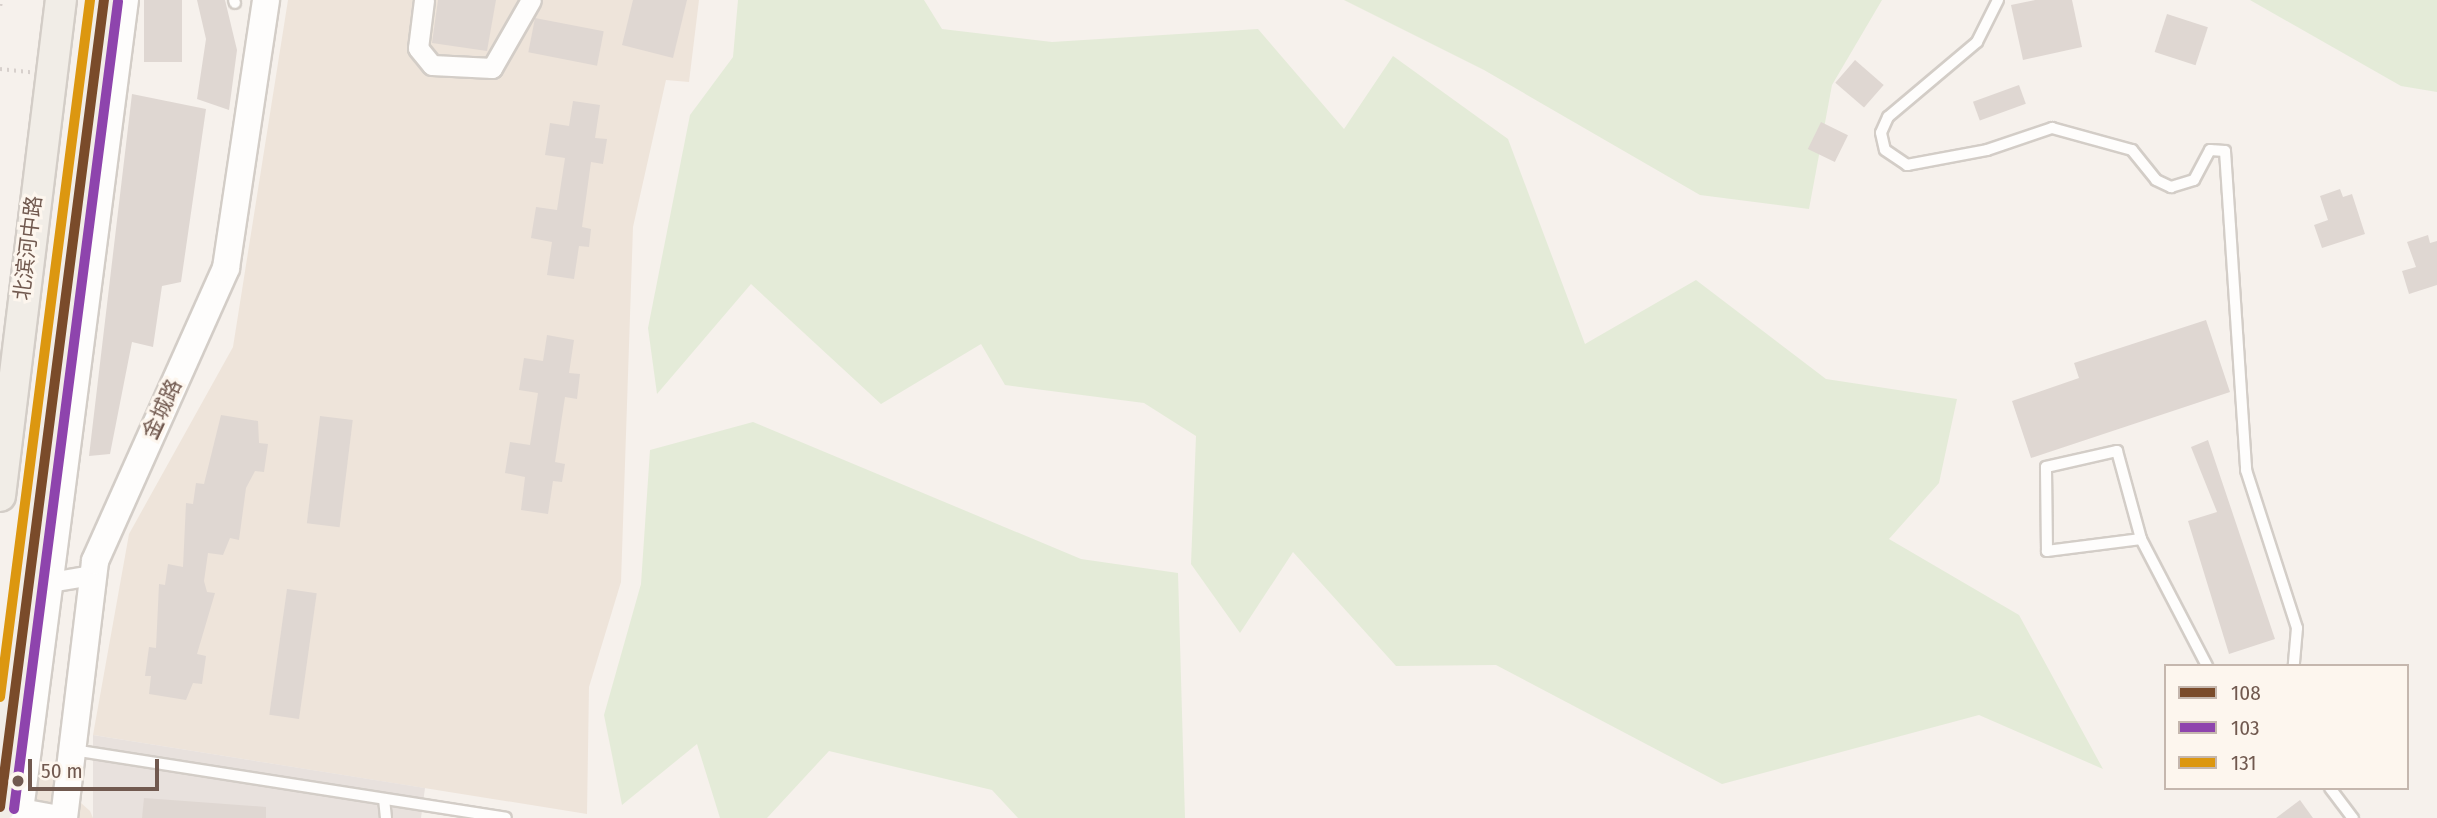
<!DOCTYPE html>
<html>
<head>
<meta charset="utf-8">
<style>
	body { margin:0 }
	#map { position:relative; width:2437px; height:818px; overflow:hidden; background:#f6f1ec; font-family:"Fira Sans Condensed","Noto Sans SC",sans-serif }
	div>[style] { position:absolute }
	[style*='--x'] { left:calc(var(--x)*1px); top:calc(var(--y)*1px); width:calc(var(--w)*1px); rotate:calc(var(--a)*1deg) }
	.residential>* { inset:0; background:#eee4da }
	.industrial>* { inset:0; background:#e8e1dd }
	.green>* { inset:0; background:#e4ebd8 }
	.building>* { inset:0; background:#dfd7d2; transform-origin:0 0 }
	.path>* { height:3.5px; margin-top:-1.75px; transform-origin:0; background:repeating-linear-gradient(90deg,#d7d0cc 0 2px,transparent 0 7px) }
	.roads { filter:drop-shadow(2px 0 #d3cdc7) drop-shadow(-2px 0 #d3cdc7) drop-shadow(0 2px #d3cdc7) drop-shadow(0 -2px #d3cdc7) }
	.lane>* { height:10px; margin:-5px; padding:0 5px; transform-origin:5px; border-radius:5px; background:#fefdfc }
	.street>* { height:19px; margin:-9.5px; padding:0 9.5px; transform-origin:9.5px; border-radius:9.5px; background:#fefdfc }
	.secondary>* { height:26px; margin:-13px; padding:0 13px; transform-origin:13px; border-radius:13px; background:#fefdfc }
	.primary>* { height:30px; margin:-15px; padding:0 15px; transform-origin:15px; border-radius:15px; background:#f1ede7 }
	.bus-1>* { height:10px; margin:-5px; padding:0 5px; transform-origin:5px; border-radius:5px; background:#7a4b2a }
	.bus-2>* { height:10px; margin:-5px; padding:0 5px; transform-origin:5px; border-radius:5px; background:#8e44ad }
	.bus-3>* { height:10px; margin:-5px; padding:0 5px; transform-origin:5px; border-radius:5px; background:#dc9710 }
	.dots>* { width:19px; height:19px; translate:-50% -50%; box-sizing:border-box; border:4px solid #fdf6ee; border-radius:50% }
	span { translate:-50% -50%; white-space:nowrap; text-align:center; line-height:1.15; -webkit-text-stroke:6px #fdf6ee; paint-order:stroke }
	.street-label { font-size:21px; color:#71594f }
	.legend { position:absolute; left:2164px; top:664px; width:245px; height:126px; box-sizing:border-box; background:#fdf6ee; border:2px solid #c5b7ae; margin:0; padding:9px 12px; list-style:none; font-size:21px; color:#71594f }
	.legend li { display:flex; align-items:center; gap:14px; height:35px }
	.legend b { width:35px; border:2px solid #c5b7ae }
	.scale { position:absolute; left:28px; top:759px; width:131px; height:32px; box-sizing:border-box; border:4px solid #71594f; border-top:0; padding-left:9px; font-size:21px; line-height:24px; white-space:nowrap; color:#71594f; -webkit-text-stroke:5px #fdf6ee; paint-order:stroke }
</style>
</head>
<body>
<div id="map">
	<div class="residential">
		<div style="clip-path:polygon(288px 0,699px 0,689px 82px,666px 80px,633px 227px,621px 582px,589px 687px,587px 814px,93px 735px,129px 534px,233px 347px)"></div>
		<div style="clip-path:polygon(36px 763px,90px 811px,93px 818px,28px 818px)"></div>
	</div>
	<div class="industrial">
		<div style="clip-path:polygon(93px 735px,425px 788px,421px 818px,93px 818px)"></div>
	</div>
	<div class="green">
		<div style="clip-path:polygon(738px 0,924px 0,942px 29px,1052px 42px,1258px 29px,1344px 129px,1393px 56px,1508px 139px,1585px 344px,1696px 280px,1826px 379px,1957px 399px,1939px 483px,1889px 539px,2019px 615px,2103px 769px,1979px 715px,1722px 784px,1496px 665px,1396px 666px,1293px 552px,1240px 633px,1191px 564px,1196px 436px,1144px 403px,1005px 385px,981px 344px,881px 404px,751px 284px,657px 394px,648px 328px,690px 115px,733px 57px)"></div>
		<div style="clip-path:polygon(1344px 0,1882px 0,1832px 85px,1809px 209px,1700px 195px,1484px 70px)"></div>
		<div style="clip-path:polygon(2250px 0,2437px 0,2437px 92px,2401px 86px)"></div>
		<div style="clip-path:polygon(753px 422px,1081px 559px,1178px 573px,1185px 818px,1018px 818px,992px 790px,829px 751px,767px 818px,720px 818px,697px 744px,622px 805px,604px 715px,641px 584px,650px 450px)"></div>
	</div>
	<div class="building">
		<div style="left:144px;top:0;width:38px;height:62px"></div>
		<div style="clip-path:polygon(197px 0,225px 0,237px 50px,229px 110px,197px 99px,206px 39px)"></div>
		<div style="clip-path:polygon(438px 0,496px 0,487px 51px,432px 43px)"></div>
		<div style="clip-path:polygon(633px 0,687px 0,673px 58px,622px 45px)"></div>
		<div style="clip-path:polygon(2035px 0,2072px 0,2082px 47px,2023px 60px,2011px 5px)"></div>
		<div style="left:2167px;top:14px;width:43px;height:40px;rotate:18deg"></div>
		<div style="left:535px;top:18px;width:70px;height:35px;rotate:11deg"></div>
		<div style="left:1855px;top:60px;width:38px;height:30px;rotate:41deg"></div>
		<div style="left:2019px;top:85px;width:20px;height:49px;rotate:70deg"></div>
		<div style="clip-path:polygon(132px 94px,206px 109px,181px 282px,162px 286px,153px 347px,132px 342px,110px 454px,89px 456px)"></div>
		<div style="clip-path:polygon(573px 101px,600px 105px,595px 138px,607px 139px,603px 164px,591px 162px,582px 227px,591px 229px,589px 247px,579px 246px,574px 279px,547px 275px,552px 242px,531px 238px,536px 207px,557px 210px,565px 158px,545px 155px,549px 130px,550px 123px,569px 126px)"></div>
		<div style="left:1821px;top:122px;width:30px;height:30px;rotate:26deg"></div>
		<div style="clip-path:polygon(2340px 189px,2343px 197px,2352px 194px,2365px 234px,2322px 248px,2314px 225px,2328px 220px,2320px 196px)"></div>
		<div style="clip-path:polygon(2428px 235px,2430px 243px,2437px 241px,2437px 285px,2409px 294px,2402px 271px,2416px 267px,2407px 242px)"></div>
		<div style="clip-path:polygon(2206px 320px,2230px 392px,2031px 458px,2012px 401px,2079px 378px,2074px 363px)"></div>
		<div style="clip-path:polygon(547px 335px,574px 340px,569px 373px,580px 374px,577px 399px,565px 397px,555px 462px,565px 464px,562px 482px,553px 481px,548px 514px,521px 510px,525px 477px,505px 473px,510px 442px,530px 445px,538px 393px,519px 390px,524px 358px,543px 361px)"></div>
		<div style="clip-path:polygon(221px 415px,258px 421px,259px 443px,268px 444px,264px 472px,255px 471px,246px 488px,239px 540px,230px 538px,223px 555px,208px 553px,204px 581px,207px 592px,215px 593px,197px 654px,206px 656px,202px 684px,193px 683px,186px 700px,149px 694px,151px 676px,145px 676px,149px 647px,156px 648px,159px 584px,165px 585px,168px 564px,183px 567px,186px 503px,193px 504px,196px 483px,204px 484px)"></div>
		<div style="left:320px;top:416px;width:33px;height:108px;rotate:7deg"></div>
		<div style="clip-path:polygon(2208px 440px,2275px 639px,2229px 654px,2188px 521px,2217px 512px,2191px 447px)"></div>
		<div style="left:287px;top:589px;width:30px;height:127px;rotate:8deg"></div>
		<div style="clip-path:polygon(144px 798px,266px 807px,266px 818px,142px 818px)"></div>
		<div style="clip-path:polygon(2300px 800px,2313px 818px,2276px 818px)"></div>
	</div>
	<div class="path">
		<div style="--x:0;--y:6;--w:6;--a:-81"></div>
		<div style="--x:0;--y:69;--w:31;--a:6"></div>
	</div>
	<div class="roads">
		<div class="lane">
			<div style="--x:234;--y:0;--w:3;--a:72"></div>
			<div style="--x:1998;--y:0;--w:47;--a:116.6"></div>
			<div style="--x:1977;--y:42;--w:116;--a:139.9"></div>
			<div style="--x:1888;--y:117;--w:17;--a:114"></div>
			<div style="--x:1881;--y:133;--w:17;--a:77"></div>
			<div style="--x:1885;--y:150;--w:27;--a:34"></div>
			<div style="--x:1907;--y:165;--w:81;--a:-10.6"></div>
			<div style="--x:1987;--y:150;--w:69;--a:-18.7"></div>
			<div style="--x:2052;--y:128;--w:83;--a:15.4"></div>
			<div style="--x:2132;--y:150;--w:38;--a:51"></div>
			<div style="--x:2156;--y:180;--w:17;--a:25"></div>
			<div style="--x:2171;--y:187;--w:24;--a:-17"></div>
			<div style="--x:2194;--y:180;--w:34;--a:-62"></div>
			<div style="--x:2210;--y:150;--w:15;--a:4"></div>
			<div style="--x:2225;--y:151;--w:320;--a:86.2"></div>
			<div style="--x:2246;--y:470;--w:166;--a:72.1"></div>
			<div style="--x:2297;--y:628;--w:38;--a:95"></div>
			<div style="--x:2141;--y:539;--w:95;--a:172.7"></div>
			<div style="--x:2047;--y:551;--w:84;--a:-90.7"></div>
			<div style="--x:2046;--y:467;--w:73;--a:-12.7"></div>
			<div style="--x:2117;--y:451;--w:91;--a:74.7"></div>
			<div style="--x:2141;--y:539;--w:143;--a:62.5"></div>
			<div style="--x:73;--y:750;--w:438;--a:8.9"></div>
			<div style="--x:2330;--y:788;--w:38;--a:53"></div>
			<div style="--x:384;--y:799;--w:19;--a:84"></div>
		</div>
		<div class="street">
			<div style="--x:424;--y:0;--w:48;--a:97.1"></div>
			<div style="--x:418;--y:48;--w:22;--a:51"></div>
			<div style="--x:432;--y:65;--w:60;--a:2.9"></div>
			<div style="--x:492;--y:68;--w:78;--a:-60.2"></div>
			<div style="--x:50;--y:582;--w:43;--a:-9.5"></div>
			<div style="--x:21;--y:808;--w:44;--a:10.5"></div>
		</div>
		<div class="secondary">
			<div style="--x:19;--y:818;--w:825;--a:-82.62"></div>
			<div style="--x:64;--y:818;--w:259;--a:-83.1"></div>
			<div style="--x:95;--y:561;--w:321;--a:-65.9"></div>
			<div style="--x:226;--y:268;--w:271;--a:-81.5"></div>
		</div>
		<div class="primary">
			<div style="--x:0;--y:496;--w:500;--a:-83"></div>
			<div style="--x:0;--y:807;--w:814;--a:-82.66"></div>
		</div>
	</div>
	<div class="bus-1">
		<div style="--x:0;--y:807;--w:814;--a:-82.66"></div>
	</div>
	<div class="bus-2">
		<div style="--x:14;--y:809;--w:814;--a:-82.66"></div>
	</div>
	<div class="bus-3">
		<div style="--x:0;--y:697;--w:703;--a:-82.64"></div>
	</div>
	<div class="dots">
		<div style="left:18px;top:781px;background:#71594f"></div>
	</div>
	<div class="street-label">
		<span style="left:28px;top:248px;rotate:-83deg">北滨河中路</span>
		<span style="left:162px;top:409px;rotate:-65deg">金城路</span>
	</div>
	<ul class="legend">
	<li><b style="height:9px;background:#7a4b2a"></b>108</li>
	<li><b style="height:9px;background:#8e44ad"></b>103</li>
	<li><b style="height:9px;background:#dc9710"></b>131</li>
	</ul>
	<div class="scale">50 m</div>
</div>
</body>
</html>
